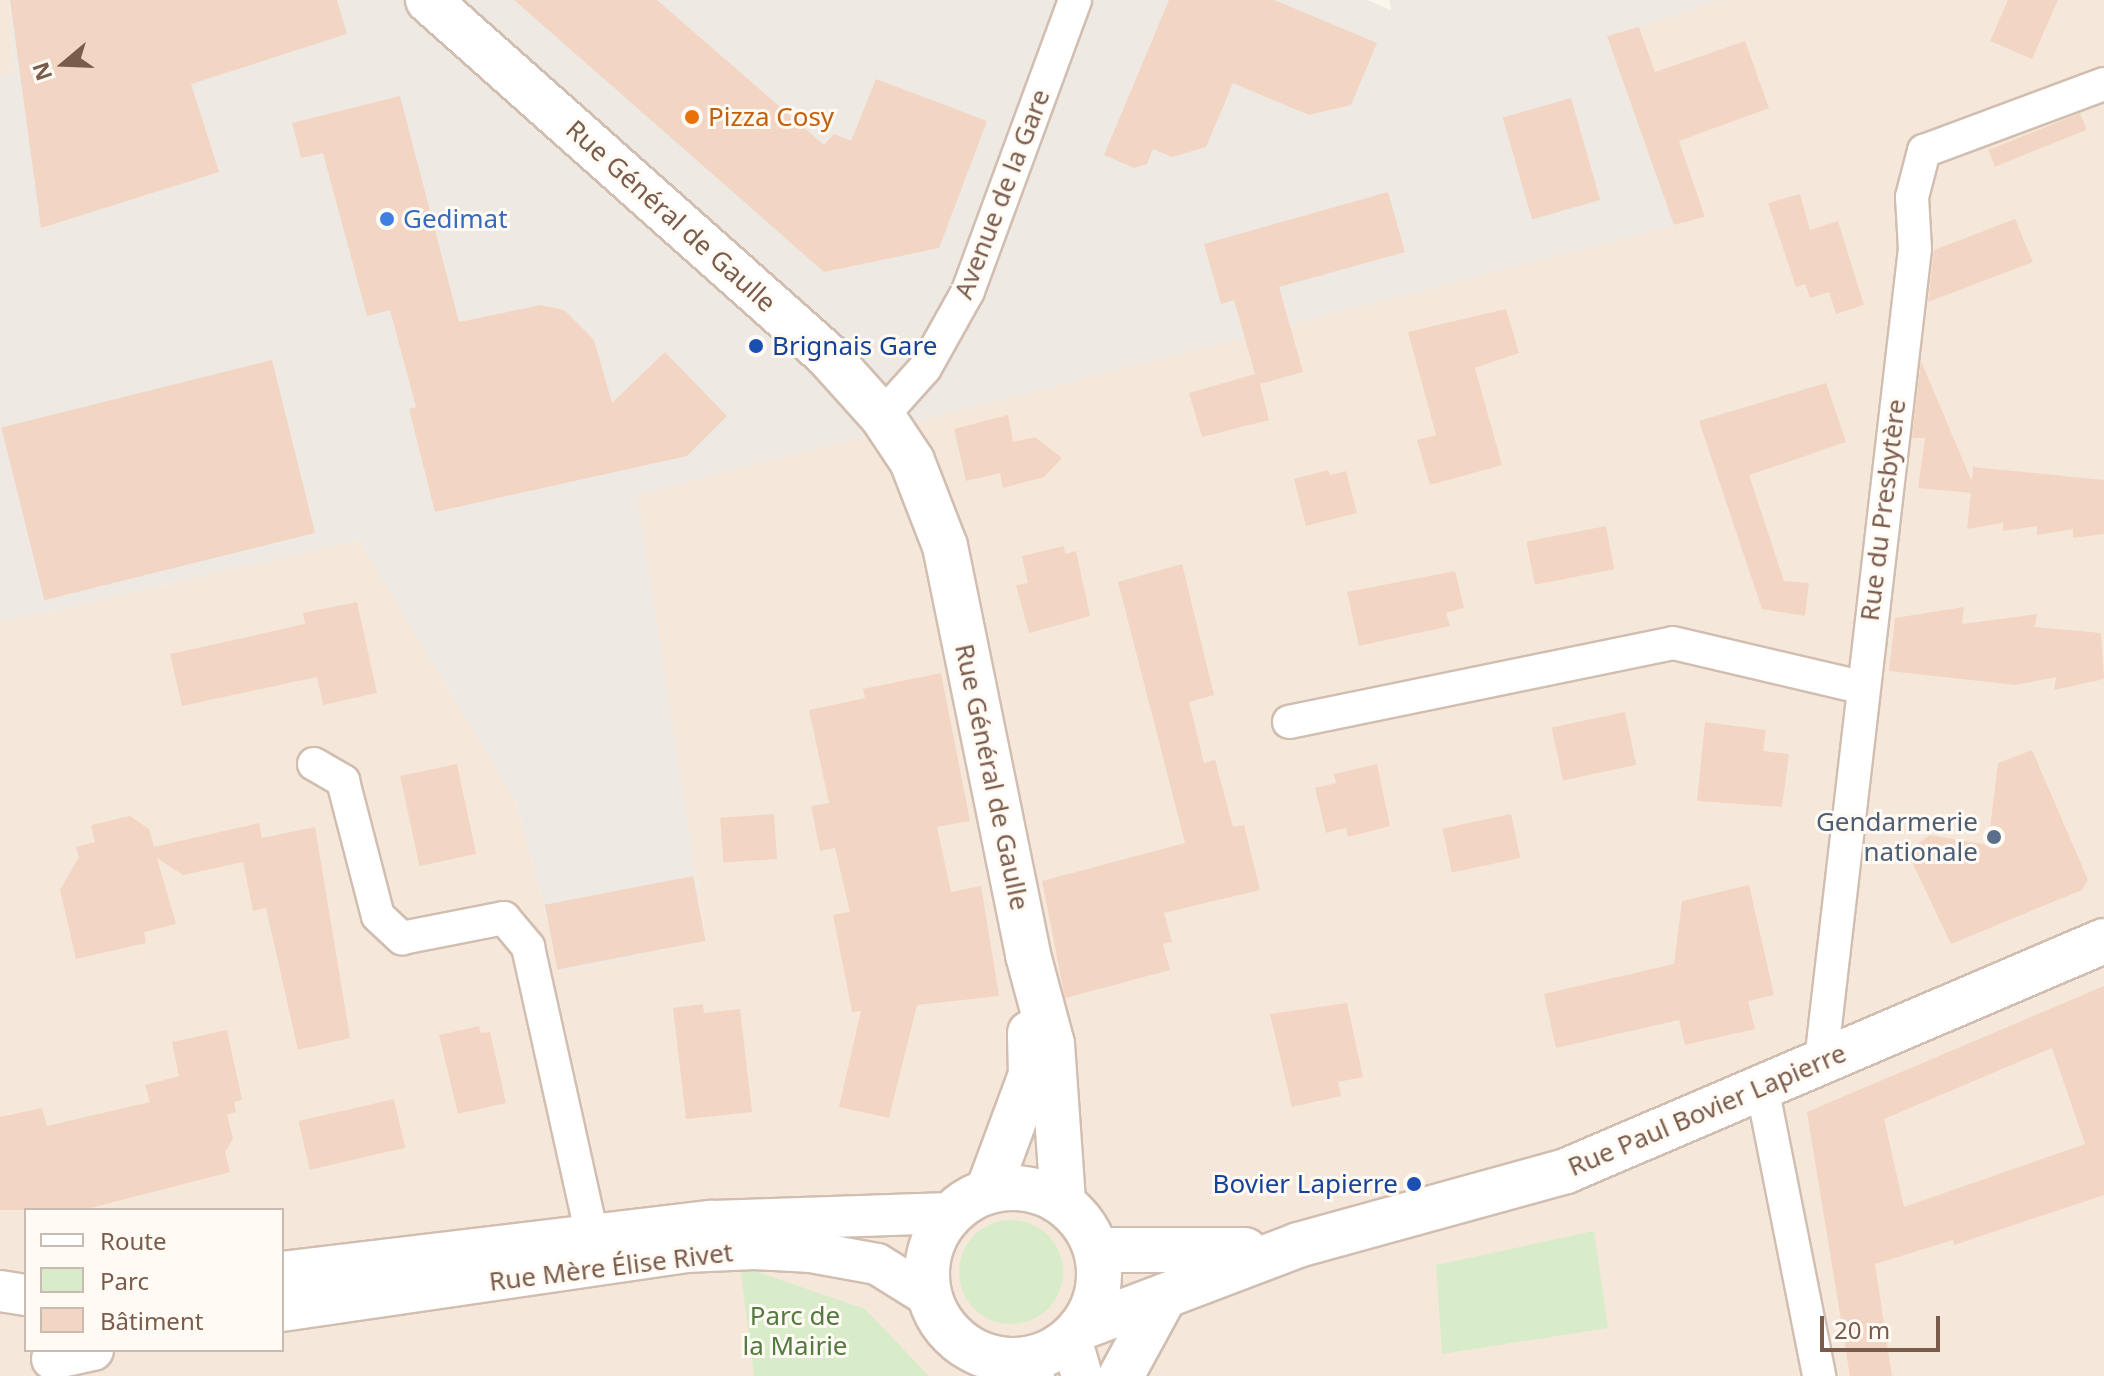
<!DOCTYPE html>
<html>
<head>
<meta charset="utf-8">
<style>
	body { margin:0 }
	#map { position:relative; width:2104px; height:1376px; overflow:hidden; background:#fdf6ec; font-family:"Noto Sans",sans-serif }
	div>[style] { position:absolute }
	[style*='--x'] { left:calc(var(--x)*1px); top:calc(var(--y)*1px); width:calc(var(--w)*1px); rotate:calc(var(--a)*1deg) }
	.residential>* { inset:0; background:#f5e8da }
	.industrial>* { inset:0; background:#efe9e4 }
	.green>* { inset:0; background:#d8ecc9 }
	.round { border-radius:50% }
	.building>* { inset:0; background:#f3d5c3; transform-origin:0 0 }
	.roads { filter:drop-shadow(2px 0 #d1beb0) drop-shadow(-2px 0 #d1beb0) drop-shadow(0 2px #d1beb0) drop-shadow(0 -2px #d1beb0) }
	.minor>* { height:32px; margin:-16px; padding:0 16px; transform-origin:16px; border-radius:16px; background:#fff }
	.tertiary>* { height:40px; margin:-20px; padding:0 20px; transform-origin:20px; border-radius:20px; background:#fff }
	.secondary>* { height:44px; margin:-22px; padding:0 22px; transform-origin:22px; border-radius:22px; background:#fff }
	.secondary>.ring { margin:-22px; padding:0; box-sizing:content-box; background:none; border:44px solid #fff; border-radius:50% }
	.dots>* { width:22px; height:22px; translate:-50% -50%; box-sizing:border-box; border:4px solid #fffaf3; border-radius:50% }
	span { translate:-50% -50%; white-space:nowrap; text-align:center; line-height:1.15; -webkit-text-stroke:6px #fffaf3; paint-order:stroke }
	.food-label { font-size:26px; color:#c56008 }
	.left { translate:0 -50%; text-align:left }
	.street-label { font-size:26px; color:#7a5c4d }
	.shop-label { font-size:26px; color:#366cbe }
	.transit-label { font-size:26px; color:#164399 }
	.right { translate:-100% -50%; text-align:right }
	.service-label { font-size:26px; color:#4e5e75 }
	.park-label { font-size:26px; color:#537a41 }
	.legend { position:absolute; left:24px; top:1208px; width:260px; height:144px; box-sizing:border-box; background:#fffaf3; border:2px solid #cabbb1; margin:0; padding:10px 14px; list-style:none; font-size:24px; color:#7a5c4d }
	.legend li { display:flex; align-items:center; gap:16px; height:40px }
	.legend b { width:40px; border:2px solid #cabbb1 }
	.north { position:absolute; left:24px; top:24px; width:80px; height:80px; -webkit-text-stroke:6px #fffaf3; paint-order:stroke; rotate:251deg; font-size:22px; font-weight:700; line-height:32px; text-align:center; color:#7a5c4d }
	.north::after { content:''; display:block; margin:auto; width:28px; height:36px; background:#7a5c4d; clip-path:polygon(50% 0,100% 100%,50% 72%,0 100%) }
	.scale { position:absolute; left:1820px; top:1316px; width:120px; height:36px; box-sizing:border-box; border:4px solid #7a5c4d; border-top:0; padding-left:10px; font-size:24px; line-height:28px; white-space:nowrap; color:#7a5c4d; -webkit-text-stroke:6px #fffaf3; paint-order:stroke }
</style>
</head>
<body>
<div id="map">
	<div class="residential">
		<div style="clip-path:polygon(0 0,9px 0,14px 72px,0 77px)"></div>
		<div style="clip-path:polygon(evenodd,1719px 0,2104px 0,2104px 1376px,0 1376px,0 623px,359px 540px,516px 801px,561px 972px,706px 940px,636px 495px,1705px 217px,1639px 27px,1719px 0,26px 1210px,282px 1210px,282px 1350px,26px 1350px,26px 1210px)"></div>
	</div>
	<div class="industrial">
		<div style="clip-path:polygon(9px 0,1367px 0,1391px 10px,1389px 0,1719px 0,1639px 27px,1705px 217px,637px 495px,706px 941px,561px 972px,516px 801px,359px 540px,0 623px,0 77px,14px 72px)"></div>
	</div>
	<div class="green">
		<div class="round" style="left:959px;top:1220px;width:104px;height:104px"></div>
		<div style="clip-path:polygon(1594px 1231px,1608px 1328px,1442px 1354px,1436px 1265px)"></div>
		<div style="clip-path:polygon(740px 1266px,865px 1309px,929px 1376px,754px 1376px)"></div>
	</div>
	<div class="building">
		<div style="clip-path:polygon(10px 0,337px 0,347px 34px,191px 84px,219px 172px,41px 228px)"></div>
		<div style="clip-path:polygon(514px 0,657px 0,824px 145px,834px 134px,851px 141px,876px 79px,987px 121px,939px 248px,824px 272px)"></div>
		<div style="clip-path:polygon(1169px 0,1274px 0,1377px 43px,1351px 105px,1309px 115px,1233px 83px,1206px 147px,1172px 157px,1153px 149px,1147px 164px,1134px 168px,1104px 155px)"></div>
		<div style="clip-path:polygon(2008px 0,2058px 0,2032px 59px,1990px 41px)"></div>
		<div style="clip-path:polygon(1639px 27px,1655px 72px,1745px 41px,1769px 108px,1679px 141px,1705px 217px,1674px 225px,1607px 36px)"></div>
		<div style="clip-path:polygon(400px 96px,459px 322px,541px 305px,564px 310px,594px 340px,612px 403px,665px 352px,727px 416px,687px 456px,435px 512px,409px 409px,416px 407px,390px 310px,367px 316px,323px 153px,301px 158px,292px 123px)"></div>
		<div style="left:1571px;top:98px;width:106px;height:71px;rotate:74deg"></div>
		<div style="left:2080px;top:113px;width:18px;height:99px;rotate:68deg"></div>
		<div style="clip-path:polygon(1388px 192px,1405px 252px,1279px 287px,1303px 372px,1260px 384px,1269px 420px,1202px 437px,1189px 393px,1255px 374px,1234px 300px,1221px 304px,1204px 244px)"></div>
		<div style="clip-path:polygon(1800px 194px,1810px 230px,1838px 221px,1864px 305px,1836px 314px,1829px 292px,1810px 298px,1805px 284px,1796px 287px,1768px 203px)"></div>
		<div style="clip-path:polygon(2015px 219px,2033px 262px,1928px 302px,1934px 250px)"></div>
		<div style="clip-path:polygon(1506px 309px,1519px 353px,1475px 368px,1502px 465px,1430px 485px,1417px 440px,1436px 435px,1408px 332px)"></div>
		<div style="left:272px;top:360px;width:178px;height:279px;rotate:76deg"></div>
		<div style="clip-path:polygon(1921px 361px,1972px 482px,1973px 467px,2104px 480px,2104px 534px,2073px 538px,2073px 529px,2037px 535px,2037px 526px,2003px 531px,2003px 523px,1967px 529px,1971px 493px,1918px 488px,1925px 438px,1912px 438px)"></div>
		<div style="clip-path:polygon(1826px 383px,1846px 442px,1749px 475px,1784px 581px,1809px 583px,1805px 616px,1762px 609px,1699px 421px)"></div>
		<div style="clip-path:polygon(1008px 415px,1013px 442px,1035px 437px,1062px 458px,1044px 477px,1003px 488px,1000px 473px,966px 481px,954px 429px)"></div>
		<div style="clip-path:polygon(1328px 470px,1330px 475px,1346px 471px,1357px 513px,1306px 526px,1294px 479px)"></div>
		<div style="left:1606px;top:526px;width:44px;height:81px;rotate:79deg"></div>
		<div style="clip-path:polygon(1064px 546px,1065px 554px,1076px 551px,1090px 616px,1029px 633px,1016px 585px,1028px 583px,1022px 556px)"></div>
		<div style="clip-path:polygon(1182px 564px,1214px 695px,1189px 702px,1204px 763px,1215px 760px,1233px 827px,1244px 825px,1260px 890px,1164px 913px,1172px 942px,1163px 944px,1170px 970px,1065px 998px,1042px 881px,1185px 843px,1118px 582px)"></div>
		<div style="clip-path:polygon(1455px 571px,1464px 608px,1446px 613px,1450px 626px,1359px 646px,1347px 592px)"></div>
		<div style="clip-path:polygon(357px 602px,377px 693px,323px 705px,317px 677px,182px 706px,170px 654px,305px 624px,303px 613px)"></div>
		<div style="clip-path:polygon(1964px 607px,1962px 624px,2037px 614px,2035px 627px,2101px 633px,2104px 679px,2054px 690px,2056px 677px,2016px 685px,1889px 671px,1895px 618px)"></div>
		<div style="clip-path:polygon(941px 673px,970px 821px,937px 827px,951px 892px,981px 886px,999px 996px,917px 1005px,889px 1118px,839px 1107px,861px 1011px,852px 1012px,833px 915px,850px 912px,835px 848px,820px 851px,811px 806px,829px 803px,809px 710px,865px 698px,863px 689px)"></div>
		<div style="left:1625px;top:712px;width:54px;height:75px;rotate:78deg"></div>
		<div style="clip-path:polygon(1705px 722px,1766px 730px,1763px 751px,1789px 754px,1782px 807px,1697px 801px)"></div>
		<div style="clip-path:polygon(2032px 750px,2088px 880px,2082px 890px,1951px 944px,1913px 864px,1912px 848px,1930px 835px,1988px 845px,1998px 763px)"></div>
		<div style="left:457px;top:764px;width:92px;height:58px;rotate:78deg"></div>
		<div style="clip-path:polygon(1377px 764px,1390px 826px,1348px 837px,1346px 828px,1326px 833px,1315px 788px,1336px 783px,1334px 774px)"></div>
		<div style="left:774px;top:814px;width:45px;height:54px;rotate:86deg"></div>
		<div style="left:1511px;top:814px;width:45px;height:70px;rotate:78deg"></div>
		<div style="clip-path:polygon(130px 816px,149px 829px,154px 847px,259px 823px,262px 838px,315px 827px,350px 1038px,298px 1050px,266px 908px,253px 911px,243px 862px,183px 875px,157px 858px,176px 924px,144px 932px,146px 943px,76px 959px,60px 890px,79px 857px,76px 847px,95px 842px,91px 825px)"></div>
		<div style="left:693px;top:876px;width:66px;height:151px;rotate:79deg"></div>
		<div style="clip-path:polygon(1749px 885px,1774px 995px,1748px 1001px,1755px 1029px,1685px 1045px,1679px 1020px,1556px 1048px,1544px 994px,1674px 964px,1682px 901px)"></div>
		<div style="clip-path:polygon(evenodd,2104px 986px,2104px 1195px,1954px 1245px,1953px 1240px,1875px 1264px,1892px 1376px,1850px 1376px,1807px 1112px,2104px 986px,2052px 1048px,2085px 1144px,1904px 1207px,1884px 1119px,2052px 1048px)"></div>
		<div style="clip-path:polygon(1347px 1003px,1363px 1077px,1338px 1082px,1341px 1096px,1292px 1107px,1270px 1014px)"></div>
		<div style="clip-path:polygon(703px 1004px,704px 1013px,740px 1009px,752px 1112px,686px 1119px,673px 1008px)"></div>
		<div style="clip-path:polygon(479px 1026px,481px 1033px,490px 1032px,506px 1103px,458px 1114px,439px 1035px)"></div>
		<div style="clip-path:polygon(227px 1030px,242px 1100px,234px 1102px,236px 1112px,227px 1115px,233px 1139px,225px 1152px,230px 1172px,83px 1210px,0 1210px,0 1117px,42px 1108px,47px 1126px,150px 1102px,145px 1085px,179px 1076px,172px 1042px)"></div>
		<div style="left:394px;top:1099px;width:50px;height:98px;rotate:77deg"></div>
	</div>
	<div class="roads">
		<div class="minor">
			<div style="--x:882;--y:416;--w:64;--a:-48.1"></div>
			<div style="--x:925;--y:368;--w:88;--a:-60.8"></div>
			<div style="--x:968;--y:291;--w:310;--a:-69.8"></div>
			<div style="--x:1289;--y:722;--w:392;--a:-11.6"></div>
			<div style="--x:1673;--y:643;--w:193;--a:13.2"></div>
			<div style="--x:314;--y:764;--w:34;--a:30"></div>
			<div style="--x:343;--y:781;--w:139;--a:75.5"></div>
			<div style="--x:378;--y:916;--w:33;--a:43"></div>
			<div style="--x:402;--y:938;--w:104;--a:-11.1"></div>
			<div style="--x:504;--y:918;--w:38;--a:50"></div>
			<div style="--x:528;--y:947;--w:291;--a:77.5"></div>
			<div style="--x:1821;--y:1061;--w:817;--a:-83.4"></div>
			<div style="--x:1915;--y:249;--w:52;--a:-93.3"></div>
			<div style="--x:1912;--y:197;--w:48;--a:-75.4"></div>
			<div style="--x:1924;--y:151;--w:192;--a:-20.4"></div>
			<div style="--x:1762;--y:1087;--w:295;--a:78.8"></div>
		</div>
		<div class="tertiary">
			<div style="--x:282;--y:1272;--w:432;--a:-6.8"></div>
			<div style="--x:711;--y:1221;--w:241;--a:-1.9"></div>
			<div style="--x:0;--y:1291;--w:26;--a:9"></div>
			<div style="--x:282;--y:1311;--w:408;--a:-8.3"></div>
			<div style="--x:686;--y:1252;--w:68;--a:-2.5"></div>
			<div style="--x:754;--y:1249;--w:57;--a:3"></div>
			<div style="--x:811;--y:1252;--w:67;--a:10.3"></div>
			<div style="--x:877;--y:1264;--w:62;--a:31.9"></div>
			<div style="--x:1071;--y:1338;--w:40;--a:74"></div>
			<div style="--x:52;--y:1359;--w:42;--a:-12.4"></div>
			<div style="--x:1019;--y:1360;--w:22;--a:47"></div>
		</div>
		<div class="secondary">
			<div style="--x:428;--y:0;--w:534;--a:41.66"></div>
			<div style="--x:827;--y:355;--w:82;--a:48"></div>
			<div style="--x:882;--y:416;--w:54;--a:56.3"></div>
			<div style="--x:912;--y:461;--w:91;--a:68.8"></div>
			<div style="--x:945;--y:546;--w:417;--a:78.5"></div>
			<div style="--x:1028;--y:955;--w:92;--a:74.9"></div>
			<div style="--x:1052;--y:1044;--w:159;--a:86"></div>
			<div class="ring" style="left:927px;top:1188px;width:128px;height:128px"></div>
			<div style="--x:988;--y:1191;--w:124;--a:-69.7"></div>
			<div style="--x:1031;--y:1075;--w:42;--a:-91.4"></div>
			<div style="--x:1096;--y:1250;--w:149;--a:0"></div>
			<div style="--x:1080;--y:1328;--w:233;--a:-20.8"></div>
			<div style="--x:1298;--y:1245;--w:278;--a:-15.4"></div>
			<div style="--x:1566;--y:1171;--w:585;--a:-23.15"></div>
			<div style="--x:1121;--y:1376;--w:88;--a:-61.4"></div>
		</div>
	</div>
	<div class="dots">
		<div style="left:692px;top:117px;background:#e8710a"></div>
		<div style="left:387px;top:219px;background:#3f7fe0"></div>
		<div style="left:756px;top:346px;background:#1a4fb4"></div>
		<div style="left:1994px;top:837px;background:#5c6f8a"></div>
		<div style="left:1414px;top:1184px;background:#1a4fb4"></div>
	</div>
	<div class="food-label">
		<span class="left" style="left:708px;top:117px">Pizza Cosy</span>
	</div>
	<div class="street-label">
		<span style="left:1002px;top:194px;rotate:-69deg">Avenue de la Gare</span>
		<span style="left:671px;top:216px;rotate:42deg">Rue Général de Gaulle</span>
		<span style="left:1883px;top:510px;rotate:-83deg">Rue du Presbytère</span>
		<span style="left:992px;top:777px;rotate:78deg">Rue Général de Gaulle</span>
		<span style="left:1707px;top:1110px;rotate:-23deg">Rue Paul Bovier Lapierre</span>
		<span style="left:611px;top:1267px;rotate:-7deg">Rue Mère Élise Rivet</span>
	</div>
	<div class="shop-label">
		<span class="left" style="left:403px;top:219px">Gedimat</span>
	</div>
	<div class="transit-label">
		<span class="left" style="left:772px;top:346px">Brignais Gare</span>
		<span class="right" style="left:1398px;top:1184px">Bovier Lapierre</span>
	</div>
	<div class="service-label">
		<span class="right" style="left:1978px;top:837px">Gendarmerie<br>nationale</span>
	</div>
	<div class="park-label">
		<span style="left:795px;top:1331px">Parc de<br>la Mairie</span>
	</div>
	<ul class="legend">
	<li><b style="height:10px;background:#fff"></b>Route</li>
	<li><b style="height:22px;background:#d8ecc9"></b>Parc</li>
	<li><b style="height:22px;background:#f3d5c3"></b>Bâtiment</li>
	</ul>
	<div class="north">N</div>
	<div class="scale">20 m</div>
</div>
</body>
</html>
